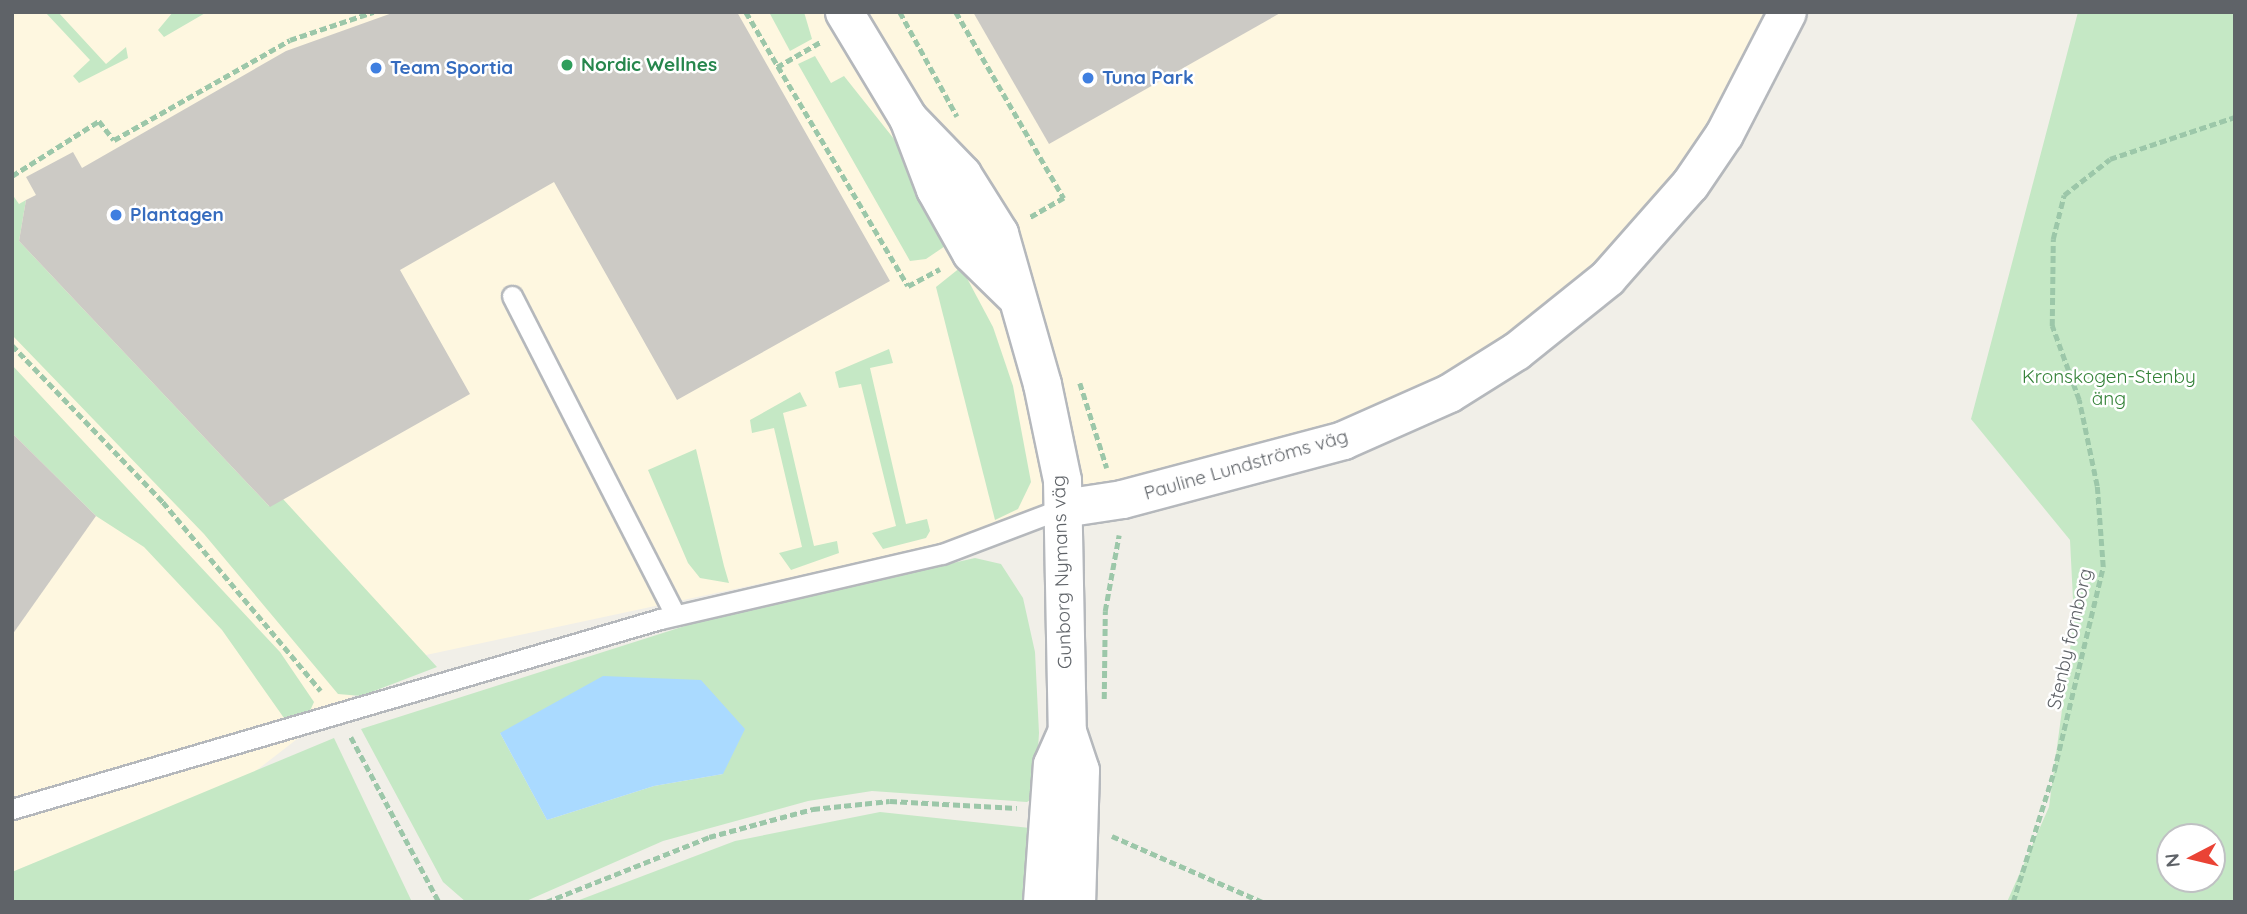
<!DOCTYPE html>
<html>
<head>
<meta charset="utf-8">
<style>
	body { margin:0 }
	#map { position:relative; width:2247px; height:914px; overflow:hidden; background:#f1efe8; font-family:Quicksand,sans-serif }
	div>[style] { position:absolute }
	[style*='--x'] { left:calc(var(--x)*1px); top:calc(var(--y)*1px); width:calc(var(--w)*1px); rotate:calc(var(--a)*1deg) }
	.commercial>* { inset:0; background:#fef7e0 }
	.green>* { inset:0; background:#c5e8c5 }
	.water>* { inset:0; background:#aadaff }
	.building>* { inset:0; background:#cccac5 }
	.path>* { height:4.5px; margin-top:-2.25px; transform-origin:0; background:repeating-linear-gradient(90deg,#9cc7a9 0 7px,transparent 0 10.5px) }
	.roads { filter:drop-shadow(2px 0 #b5b8bc) drop-shadow(-2px 0 #b5b8bc) drop-shadow(0 2px #b5b8bc) drop-shadow(0 -2px #b5b8bc) }
	.lane>* { height:19px; margin:-9.5px; padding:0 9.5px; transform-origin:9.5px; border-radius:9.5px; background:#fff }
	.street>* { height:37px; margin:-18.5px; padding:0 18.5px; transform-origin:18.5px; border-radius:18.5px; background:#fff }
	.dots>* { width:19px; height:19px; translate:-50% -50%; box-sizing:border-box; border:4px solid #fff; border-radius:50% }
	span { translate:-50% -50%; white-space:nowrap; text-align:center; line-height:1.15; -webkit-text-stroke:5px #fff; paint-order:stroke }
	.leisure-label { font-size:19px; color:#27864d; font-weight:700 }
	.left { translate:0 -50%; text-align:left }
	.shop-label { font-size:19px; color:#366cbe; font-weight:700 }
	.park-label { font-size:19px; color:#348238 }
	.street-label { font-size:19px; color:#5f6368 }
	.frame { position:absolute; inset:0; border:14px solid #5f6368; pointer-events:none }
	.north { position:absolute; left:2156px; top:823px; width:70px; height:70px; box-sizing:border-box; background:#fff; border:2px solid #bfc1c3; border-radius:50%; rotate:263deg; font-size:19px; font-weight:700; line-height:28px; text-align:center; color:#5f6368 }
	.north::after { content:''; display:block; margin:auto; width:24px; height:32px; background:#ea4335; clip-path:polygon(50% 0,100% 100%,50% 72%,0 100%) }
</style>
</head>
<body>
<div id="map">
	<div class="commercial">
		<div style="clip-path:polygon(12px 12px,1793px 12px,1732px 130px,1496px 375px,1166px 497px,398px 661px,248px 777px,12px 872px)"></div>
	</div>
	<div class="green">
		<div style="clip-path:polygon(45px 12px,58px 12px,106px 64px,126px 47px,128px 58px,79px 83px,73px 76px,90px 60px)"></div>
		<div style="clip-path:polygon(173px 12px,194px 13px,207px 12px,164px 37px,158px 30px)"></div>
		<div style="clip-path:polygon(769px 12px,804px 12px,812px 39px,790px 51px)"></div>
		<div style="clip-path:polygon(evenodd,2078px 12px,2235px 12px,2235px 902px,2007px 902px,2049px 807px,2074px 620px,2070px 540px,1971px 419px,2078px 12px,2170px 837px,2212px 837px,2212px 879px,2170px 879px,2170px 837px)"></div>
		<div style="clip-path:polygon(815px 56px,831px 83px,844px 76px,898px 144px,951px 242px,926px 259px,910px 261px,798px 64px)"></div>
		<div style="clip-path:polygon(12px 194px,19px 204px,26px 200px,19px 241px,269px 506px,283px 499px,437px 667px,361px 696px,338px 694px,204px 534px,12px 335px)"></div>
		<div style="clip-path:polygon(961px 267px,993px 327px,1013px 386px,1031px 482px,1018px 509px,995px 520px,936px 287px)"></div>
		<div style="clip-path:polygon(889px 349px,893px 363px,870px 368px,906px 524px,927px 519px,930px 531px,926px 538px,883px 549px,872px 533px,896px 526px,861px 384px,839px 388px,835px 372px)"></div>
		<div style="clip-path:polygon(12px 365px,280px 652px,314px 702px,309px 713px,284px 718px,222px 630px,144px 547px,96px 516px,12px 433px)"></div>
		<div style="clip-path:polygon(800px 392px,807px 406px,783px 413px,814px 546px,837px 541px,839px 553px,791px 570px,779px 553px,802px 547px,774px 428px,752px 433px,750px 420px)"></div>
		<div style="clip-path:polygon(696px 449px,724px 566px,729px 583px,700px 578px,688px 563px,648px 470px)"></div>
		<div style="clip-path:polygon(evenodd,975px 558px,1001px 564px,1023px 598px,1035px 652px,1039px 733px,1035px 797px,1027px 802px,872px 791px,808px 801px,663px 841px,524px 902px,466px 902px,443px 882px,361px 729px,710px 618px,975px 558px,500px 733px,723px 774px,654px 786px,547px 820px,500px 733px)"></div>
		<div style="clip-path:polygon(334px 738px,412px 902px,12px 902px,12px 872px)"></div>
		<div style="clip-path:polygon(880px 812px,1030px 828px,1023px 902px,574px 902px,735px 841px)"></div>
	</div>
	<div class="water">
		<div style="clip-path:polygon(603px 676px,701px 680px,745px 729px,723px 774px,654px 786px,547px 820px,500px 733px)"></div>
	</div>
	<div class="building">
		<div style="clip-path:polygon(395px 12px,737px 12px,890px 281px,677px 400px,554px 182px,400px 270px,470px 394px,270px 507px,19px 241px,26px 200px,36px 195px,26px 177px,73px 152px,82px 168px,286px 51px)"></div>
		<div style="clip-path:polygon(973px 12px,1282px 12px,1049px 144px)"></div>
		<div style="clip-path:polygon(12px 433px,96px 516px,12px 635px)"></div>
	</div>
	<div class="path">
		<div style="--x:746;--y:12;--w:318;--a:59.4"></div>
		<div style="--x:908;--y:286;--w:36;--a:-28"></div>
		<div style="--x:900;--y:12;--w:119;--a:61.3"></div>
		<div style="--x:956;--y:12;--w:215;--a:59.9"></div>
		<div style="--x:1064;--y:198;--w:39;--a:150"></div>
		<div style="--x:777;--y:67;--w:52;--a:-30"></div>
		<div style="--x:12;--y:176;--w:103;--a:-32.3"></div>
		<div style="--x:99;--y:121;--w:24;--a:52"></div>
		<div style="--x:114;--y:140;--w:202;--a:-29.6"></div>
		<div style="--x:290;--y:40;--w:88;--a:-18.6"></div>
		<div style="--x:12;--y:345;--w:218;--a:46.1"></div>
		<div style="--x:163;--y:502;--w:246;--a:50.1"></div>
		<div style="--x:1080;--y:383;--w:89;--a:72.4"></div>
		<div style="--x:1104;--y:699;--w:88;--a:-89.3"></div>
		<div style="--x:1105;--y:611;--w:77;--a:-79.6"></div>
		<div style="--x:351;--y:737;--w:187;--a:61.9"></div>
		<div style="--x:1112;--y:836;--w:164;--a:23.7"></div>
		<div style="--x:546;--y:902;--w:175;--a:-21.7"></div>
		<div style="--x:709;--y:837;--w:108;--a:-15.1"></div>
		<div style="--x:813;--y:809;--w:77;--a:-5.9"></div>
		<div style="--x:890;--y:801;--w:127;--a:3.2"></div>
		<div style="--x:2013;--y:902;--w:137;--a:-72.6"></div>
		<div style="--x:2054;--y:771;--w:210;--a:-76.5"></div>
		<div style="--x:2103;--y:567;--w:81;--a:-94.2"></div>
		<div style="--x:2097;--y:486;--w:88;--a:-101.8"></div>
		<div style="--x:2079;--y:400;--w:79;--a:-110"></div>
		<div style="--x:2052;--y:326;--w:87;--a:-89.3"></div>
		<div style="--x:2053;--y:239;--w:45;--a:-76"></div>
		<div style="--x:2064;--y:195;--w:58;--a:-38"></div>
		<div style="--x:2110;--y:159;--w:132;--a:-18.6"></div>
	</div>
	<div class="roads">
		<div class="lane">
			<div style="--x:512;--y:296;--w:358;--a:62.9"></div>
			<div style="--x:12;--y:809;--w:675;--a:-16.34"></div>
			<div style="--x:660;--y:619;--w:289;--a:-13"></div>
			<div style="--x:942;--y:554;--w:129;--a:-20.8"></div>
		</div>
		<div class="street">
			<div style="--x:844;--y:12;--w:124;--a:58.9"></div>
			<div style="--x:908;--y:118;--w:76;--a:69.2"></div>
			<div style="--x:935;--y:189;--w:73;--a:60.6"></div>
			<div style="--x:971;--y:253;--w:59;--a:44.3"></div>
			<div style="--x:908;--y:118;--w:78;--a:46"></div>
			<div style="--x:962;--y:174;--w:70;--a:57.9"></div>
			<div style="--x:999;--y:233;--w:157;--a:74.1"></div>
			<div style="--x:1042;--y:384;--w:98;--a:78.2"></div>
			<div style="--x:1062;--y:480;--w:251;--a:88.9"></div>
			<div style="--x:1067;--y:731;--w:41;--a:71.6"></div>
			<div style="--x:1080;--y:770;--w:132;--a:91.7"></div>
			<div style="--x:1063;--y:508;--w:60;--a:-8.7"></div>
			<div style="--x:1122;--y:499;--w:229;--a:-14.9"></div>
			<div style="--x:1343;--y:440;--w:116;--a:-23.9"></div>
			<div style="--x:1449;--y:393;--w:79;--a:-32.1"></div>
			<div style="--x:1516;--y:351;--w:117;--a:-38.7"></div>
			<div style="--x:1607;--y:278;--w:125;--a:-48.6"></div>
			<div style="--x:1690;--y:184;--w:60;--a:-55.8"></div>
			<div style="--x:1724;--y:134;--w:137;--a:-62.7"></div>
			<div style="--x:1042;--y:902;--w:138;--a:-85.9"></div>
			<div style="--x:1052;--y:764;--w:36;--a:-66"></div>
		</div>
	</div>
	<div class="dots">
		<div style="left:567px;top:65px;background:#2e9e5b"></div>
		<div style="left:376px;top:68px;background:#3f7fe0"></div>
		<div style="left:1088px;top:78px;background:#3f7fe0"></div>
		<div style="left:116px;top:215px;background:#3f7fe0"></div>
	</div>
	<div class="leisure-label">
		<span class="left" style="left:581px;top:65px">Nordic Wellnes</span>
	</div>
	<div class="shop-label">
		<span class="left" style="left:390px;top:68px">Team Sportia</span>
		<span class="left" style="left:1102px;top:78px">Tuna Park</span>
		<span class="left" style="left:130px;top:215px">Plantagen</span>
	</div>
	<div class="park-label">
		<span style="left:2109px;top:388px">Kronskogen-Stenby<br>äng</span>
	</div>
	<div class="street-label">
		<span style="left:1246px;top:465px;rotate:-16deg">Pauline Lundströms väg</span>
		<span style="left:1062px;top:572px;rotate:-92deg">Gunborg Nymans väg</span>
		<span style="left:2070px;top:639px;rotate:-77deg">Stenby fornborg</span>
	</div>
	<div class="frame"></div>
	<div class="north">N</div>
</div>
</body>
</html>
